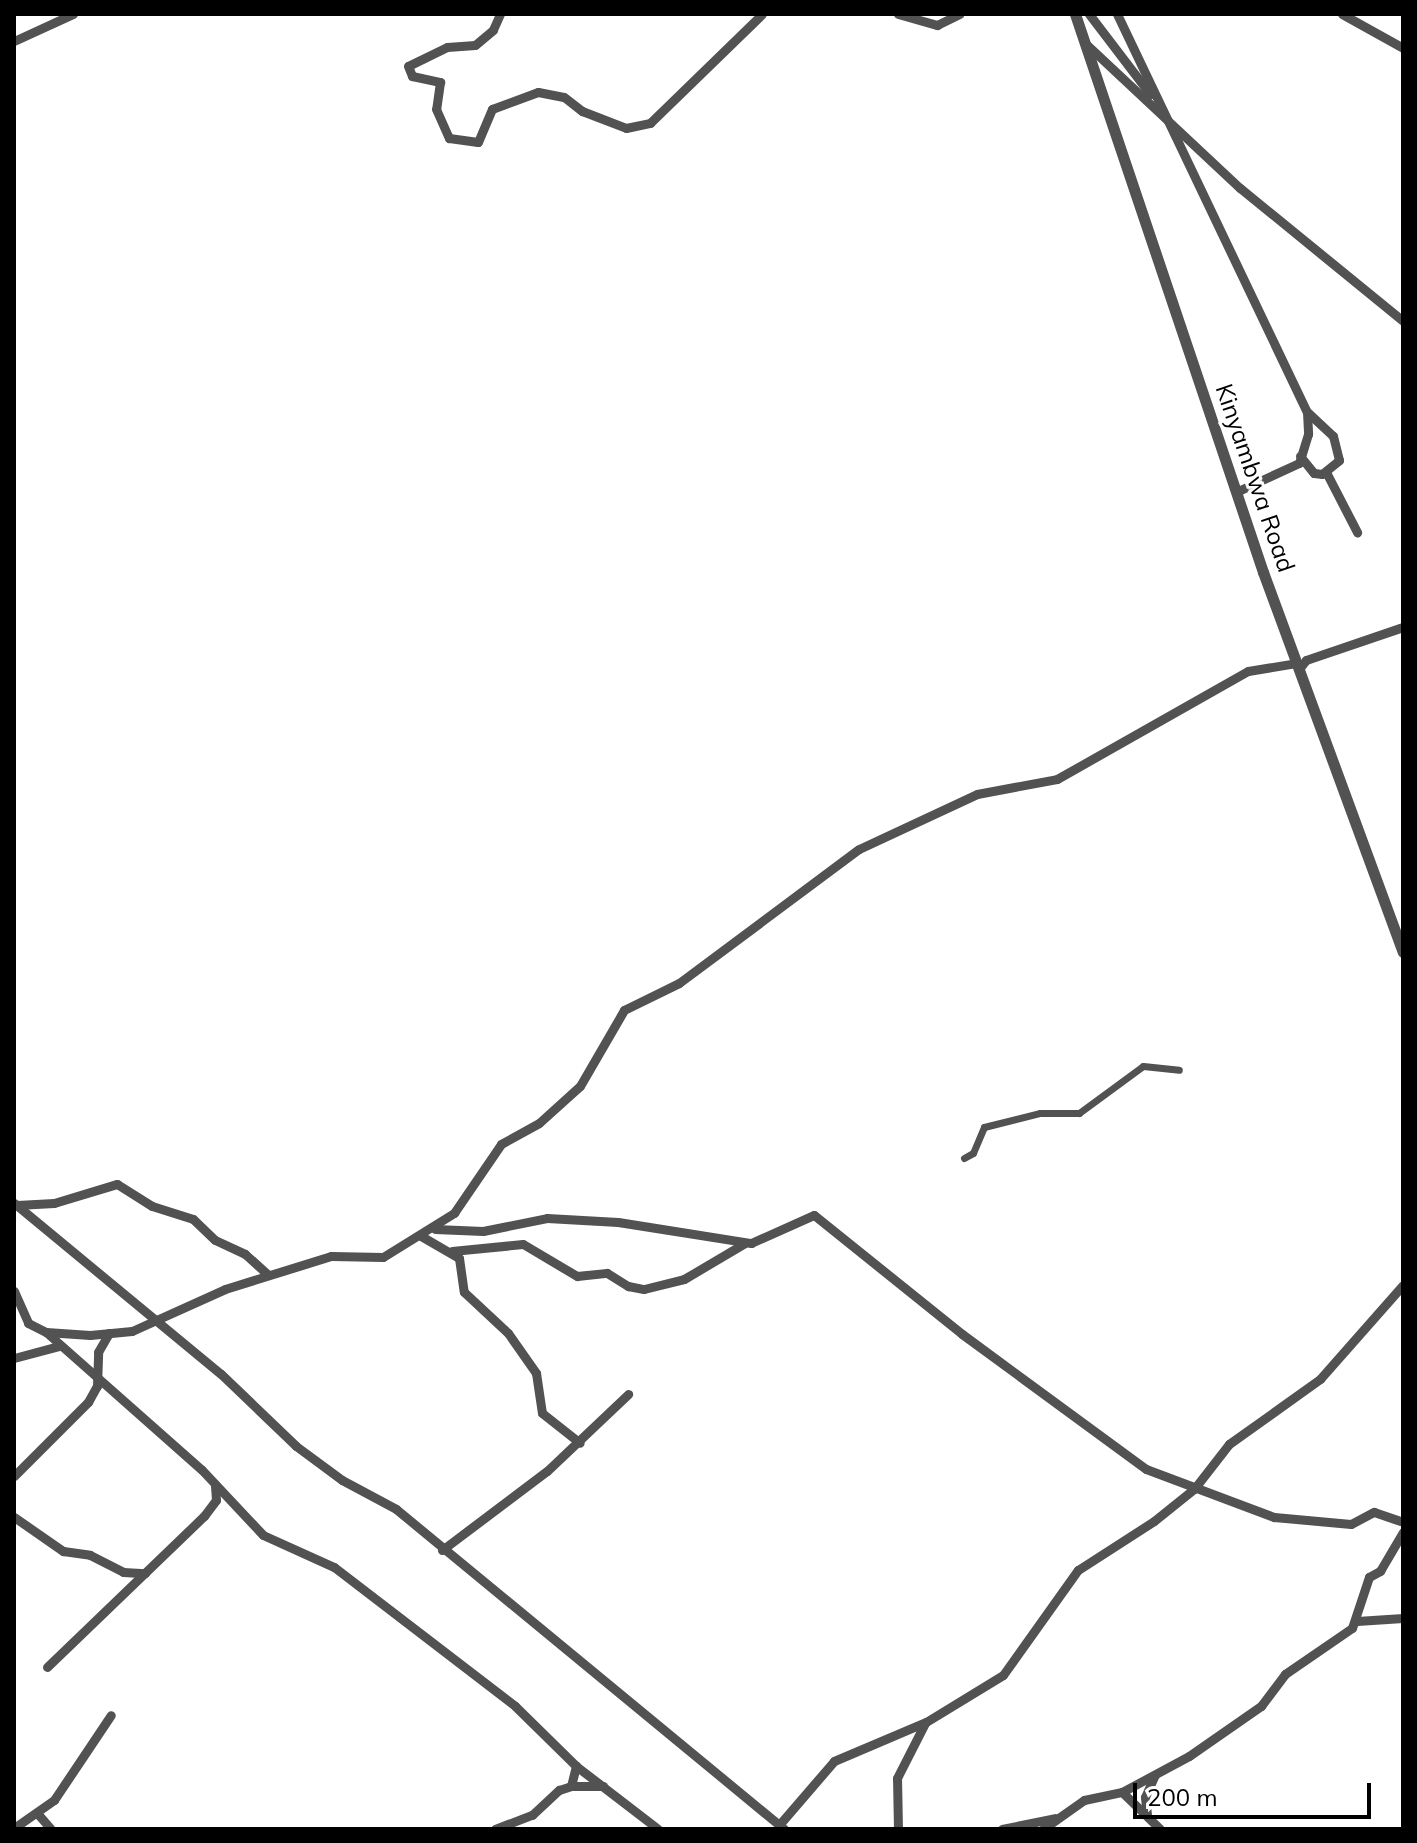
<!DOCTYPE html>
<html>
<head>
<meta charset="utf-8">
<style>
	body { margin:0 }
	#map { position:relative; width:1417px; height:1843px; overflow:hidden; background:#fff; font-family:Mulish,sans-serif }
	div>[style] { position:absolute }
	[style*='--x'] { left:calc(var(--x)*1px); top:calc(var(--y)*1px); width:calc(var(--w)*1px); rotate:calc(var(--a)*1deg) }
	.pedestrian>* { height:7px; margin:-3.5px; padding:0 3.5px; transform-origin:3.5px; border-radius:3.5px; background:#525252 }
	.minor>* { height:9px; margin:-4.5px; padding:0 4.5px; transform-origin:4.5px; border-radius:4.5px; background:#525252 }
	.tertiary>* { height:11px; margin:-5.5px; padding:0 5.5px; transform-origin:5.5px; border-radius:5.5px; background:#525252 }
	span { translate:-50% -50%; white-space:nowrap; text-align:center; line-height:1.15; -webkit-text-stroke:6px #fff; paint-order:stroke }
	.street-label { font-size:24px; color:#000 }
	.frame { position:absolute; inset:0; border:16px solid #000; pointer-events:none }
	.scale { position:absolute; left:1133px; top:1783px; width:238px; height:36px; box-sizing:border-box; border:4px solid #000; border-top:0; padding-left:10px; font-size:24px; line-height:28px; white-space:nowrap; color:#000; -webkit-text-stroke:6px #fff; paint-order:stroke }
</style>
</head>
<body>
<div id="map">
	<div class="pedestrian">
		<div style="--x:964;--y:1158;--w:10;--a:-29"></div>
		<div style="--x:973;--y:1153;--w:28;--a:-67"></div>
		<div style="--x:984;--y:1127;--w:58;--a:-14"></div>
		<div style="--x:1040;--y:1113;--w:39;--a:0"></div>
		<div style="--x:1079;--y:1113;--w:79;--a:-36.3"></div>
		<div style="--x:1143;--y:1066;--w:36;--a:6"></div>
	</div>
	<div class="minor">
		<div style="--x:500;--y:14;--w:17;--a:114"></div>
		<div style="--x:493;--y:30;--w:23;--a:140"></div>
		<div style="--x:475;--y:45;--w:28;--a:176"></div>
		<div style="--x:447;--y:47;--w:43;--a:154"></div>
		<div style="--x:408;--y:66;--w:11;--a:68"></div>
		<div style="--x:412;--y:76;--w:29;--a:12"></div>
		<div style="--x:440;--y:82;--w:27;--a:98"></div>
		<div style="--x:436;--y:109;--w:32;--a:66"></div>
		<div style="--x:449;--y:138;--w:29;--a:8"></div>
		<div style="--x:478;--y:142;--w:36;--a:-67"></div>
		<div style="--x:492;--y:109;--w:49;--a:-20.3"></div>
		<div style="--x:538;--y:92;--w:26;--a:11"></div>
		<div style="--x:564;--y:97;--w:23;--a:38"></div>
		<div style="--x:582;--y:111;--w:47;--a:21.1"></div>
		<div style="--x:626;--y:128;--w:25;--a:-12"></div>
		<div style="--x:650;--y:123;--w:156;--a:-44.2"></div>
		<div style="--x:898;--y:14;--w:41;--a:15.8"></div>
		<div style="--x:937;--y:25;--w:25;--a:-26"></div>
		<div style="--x:1089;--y:14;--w:101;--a:52.7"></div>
		<div style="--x:1117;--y:14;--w:441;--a:64.5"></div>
		<div style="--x:1307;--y:412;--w:22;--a:87"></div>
		<div style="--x:1308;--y:434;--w:30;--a:107"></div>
		<div style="--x:1299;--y:463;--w:69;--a:155.3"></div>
		<div style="--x:1342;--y:14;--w:70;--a:29.1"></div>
		<div style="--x:14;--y:41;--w:65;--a:-24.6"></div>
		<div style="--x:1086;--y:44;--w:211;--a:43.1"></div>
		<div style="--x:1240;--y:188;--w:210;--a:39.2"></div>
		<div style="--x:1300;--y:456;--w:22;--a:51"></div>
		<div style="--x:1314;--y:473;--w:8;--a:7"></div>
		<div style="--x:1322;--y:474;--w:22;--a:-39"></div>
		<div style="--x:1339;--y:460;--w:25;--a:-104"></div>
		<div style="--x:1333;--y:436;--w:35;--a:-137"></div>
		<div style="--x:1326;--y:472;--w:68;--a:62.7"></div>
		<div style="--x:1299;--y:669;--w:11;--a:-52"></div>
		<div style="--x:1306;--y:660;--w:102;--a:-18.8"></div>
		<div style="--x:14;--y:1203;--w:268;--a:39.6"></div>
		<div style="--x:221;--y:1374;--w:104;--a:43.8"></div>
		<div style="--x:296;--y:1446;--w:57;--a:36.5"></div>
		<div style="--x:342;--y:1480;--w:61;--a:28.2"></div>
		<div style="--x:396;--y:1509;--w:503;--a:39.51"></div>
		<div style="--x:17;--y:1205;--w:37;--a:-3"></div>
		<div style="--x:54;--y:1203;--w:66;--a:-16.8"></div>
		<div style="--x:117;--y:1184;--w:41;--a:32.2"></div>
		<div style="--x:152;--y:1206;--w:43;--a:17.6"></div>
		<div style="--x:193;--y:1219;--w:30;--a:44"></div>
		<div style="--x:215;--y:1240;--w:33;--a:25"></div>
		<div style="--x:245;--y:1254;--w:30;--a:42"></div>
		<div style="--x:435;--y:1229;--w:48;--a:2.4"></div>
		<div style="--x:483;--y:1231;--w:65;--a:-11.5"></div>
		<div style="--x:547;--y:1218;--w:71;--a:3.2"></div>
		<div style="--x:618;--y:1222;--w:135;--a:9"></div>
		<div style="--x:751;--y:1243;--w:69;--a:-24"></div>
		<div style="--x:814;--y:1215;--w:190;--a:38.8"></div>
		<div style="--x:962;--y:1334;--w:228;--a:36.3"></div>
		<div style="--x:1146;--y:1469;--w:137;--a:20.6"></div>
		<div style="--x:1274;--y:1517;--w:77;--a:5.2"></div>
		<div style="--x:1351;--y:1524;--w:26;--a:-28"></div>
		<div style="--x:1374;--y:1512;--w:31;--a:19"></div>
		<div style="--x:421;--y:1236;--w:44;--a:30.1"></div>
		<div style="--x:459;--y:1258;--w:34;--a:82"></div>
		<div style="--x:464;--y:1292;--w:60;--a:43"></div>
		<div style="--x:508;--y:1333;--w:49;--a:55"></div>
		<div style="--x:536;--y:1373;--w:40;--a:81.5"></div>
		<div style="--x:542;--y:1413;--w:48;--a:38.3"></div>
		<div style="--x:452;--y:1251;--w:71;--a:-5.6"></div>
		<div style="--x:523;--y:1244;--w:63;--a:30.7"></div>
		<div style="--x:577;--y:1276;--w:30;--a:-6"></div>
		<div style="--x:607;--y:1273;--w:25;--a:32"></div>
		<div style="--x:628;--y:1286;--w:16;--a:11"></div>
		<div style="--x:644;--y:1289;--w:41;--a:-14"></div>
		<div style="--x:684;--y:1279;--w:71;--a:-30.5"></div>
		<div style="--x:14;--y:1291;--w:35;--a:66"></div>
		<div style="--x:28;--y:1323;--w:20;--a:27"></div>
		<div style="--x:46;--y:1332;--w:44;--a:3.9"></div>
		<div style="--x:90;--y:1335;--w:42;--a:-5.4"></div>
		<div style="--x:132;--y:1331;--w:102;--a:-24.3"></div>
		<div style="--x:225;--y:1289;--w:111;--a:-17.3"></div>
		<div style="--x:331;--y:1256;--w:52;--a:1.1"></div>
		<div style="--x:383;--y:1257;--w:84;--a:-31.8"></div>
		<div style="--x:454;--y:1213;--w:83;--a:-55.7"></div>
		<div style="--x:501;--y:1144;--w:43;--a:-28.9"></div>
		<div style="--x:539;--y:1123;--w:55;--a:-42.1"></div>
		<div style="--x:580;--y:1086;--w:88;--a:-59.9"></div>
		<div style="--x:624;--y:1010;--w:61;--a:-26.1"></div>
		<div style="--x:679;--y:983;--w:224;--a:-36.7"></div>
		<div style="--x:859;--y:849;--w:130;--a:-25"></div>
		<div style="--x:977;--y:794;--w:81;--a:-10.6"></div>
		<div style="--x:1057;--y:779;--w:219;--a:-29.5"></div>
		<div style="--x:1248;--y:671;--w:50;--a:-9.3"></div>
		<div style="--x:46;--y:1332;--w:208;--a:41.5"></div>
		<div style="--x:202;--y:1470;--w:89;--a:46.8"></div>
		<div style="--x:263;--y:1535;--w:78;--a:24.3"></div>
		<div style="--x:334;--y:1567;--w:228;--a:37.5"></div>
		<div style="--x:515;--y:1706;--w:86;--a:44.5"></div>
		<div style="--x:576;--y:1766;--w:103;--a:37.5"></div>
		<div style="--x:14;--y:1358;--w:47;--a:-14.9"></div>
		<div style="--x:14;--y:1476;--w:105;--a:-45"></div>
		<div style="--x:88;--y:1402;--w:18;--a:-61"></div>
		<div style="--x:97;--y:1386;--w:34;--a:-88"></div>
		<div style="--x:98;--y:1352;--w:22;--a:-60"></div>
		<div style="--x:14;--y:1517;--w:60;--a:34.8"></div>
		<div style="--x:63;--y:1551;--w:27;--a:8"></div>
		<div style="--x:90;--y:1555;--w:37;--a:27"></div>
		<div style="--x:123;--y:1572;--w:22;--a:3"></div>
		<div style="--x:442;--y:1550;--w:131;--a:-37"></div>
		<div style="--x:547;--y:1471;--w:112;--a:-43.5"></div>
		<div style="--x:1357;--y:1621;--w:46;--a:-3.7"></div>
		<div style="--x:47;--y:1667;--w:218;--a:-43.9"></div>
		<div style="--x:204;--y:1516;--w:20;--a:-53"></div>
		<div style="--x:216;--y:1500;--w:16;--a:-94"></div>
		<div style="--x:571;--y:1786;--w:32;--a:0"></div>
		<div style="--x:1122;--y:1792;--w:53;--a:44.2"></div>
		<div style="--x:37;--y:1813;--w:21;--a:49"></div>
		<div style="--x:1147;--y:1814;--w:17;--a:-97"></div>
		<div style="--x:1145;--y:1797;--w:24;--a:-66"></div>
		<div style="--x:779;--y:1825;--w:84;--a:-49.3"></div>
		<div style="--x:834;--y:1761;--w:100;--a:-23"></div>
		<div style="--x:926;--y:1722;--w:90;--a:-31.4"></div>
		<div style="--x:1003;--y:1675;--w:129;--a:-54.5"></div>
		<div style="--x:1078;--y:1570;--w:90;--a:-32.8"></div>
		<div style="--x:1154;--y:1521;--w:51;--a:-38.7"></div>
		<div style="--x:1194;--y:1489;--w:57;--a:-52.1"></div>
		<div style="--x:1229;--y:1444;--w:112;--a:-35.5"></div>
		<div style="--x:1320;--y:1379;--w:125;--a:-48.6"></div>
		<div style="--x:14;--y:1828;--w:49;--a:-35"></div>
		<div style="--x:54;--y:1800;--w:102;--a:-56.2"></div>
		<div style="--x:495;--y:1829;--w:40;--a:-21"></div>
		<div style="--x:532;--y:1815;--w:37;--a:-43"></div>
		<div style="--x:559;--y:1790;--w:13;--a:-18"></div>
		<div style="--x:571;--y:1786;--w:21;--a:-76"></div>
		<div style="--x:898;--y:1829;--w:51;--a:-91.1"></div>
		<div style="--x:897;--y:1778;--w:62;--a:-63"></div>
		<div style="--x:1002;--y:1829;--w:54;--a:-11.7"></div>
		<div style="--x:1043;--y:1829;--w:50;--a:-35.3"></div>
		<div style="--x:1084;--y:1800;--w:39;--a:-12"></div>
		<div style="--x:1122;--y:1792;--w:76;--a:-28.2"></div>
		<div style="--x:1189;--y:1756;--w:88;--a:-34.8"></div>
		<div style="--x:1261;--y:1706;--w:40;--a:-53"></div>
		<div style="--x:1285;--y:1674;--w:81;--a:-34.5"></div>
		<div style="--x:1352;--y:1628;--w:54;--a:-71.6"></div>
		<div style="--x:1369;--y:1577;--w:13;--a:-29"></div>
		<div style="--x:1380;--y:1571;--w:45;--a:-59.5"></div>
	</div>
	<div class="tertiary">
		<div style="--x:1075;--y:14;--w:589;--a:71.38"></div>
		<div style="--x:1263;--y:572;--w:405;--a:69.8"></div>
	</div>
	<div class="street-label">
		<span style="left:1255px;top:478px;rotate:71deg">Kinyambwa Road</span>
	</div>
	<div class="frame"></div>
	<div class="scale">200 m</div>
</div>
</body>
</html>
